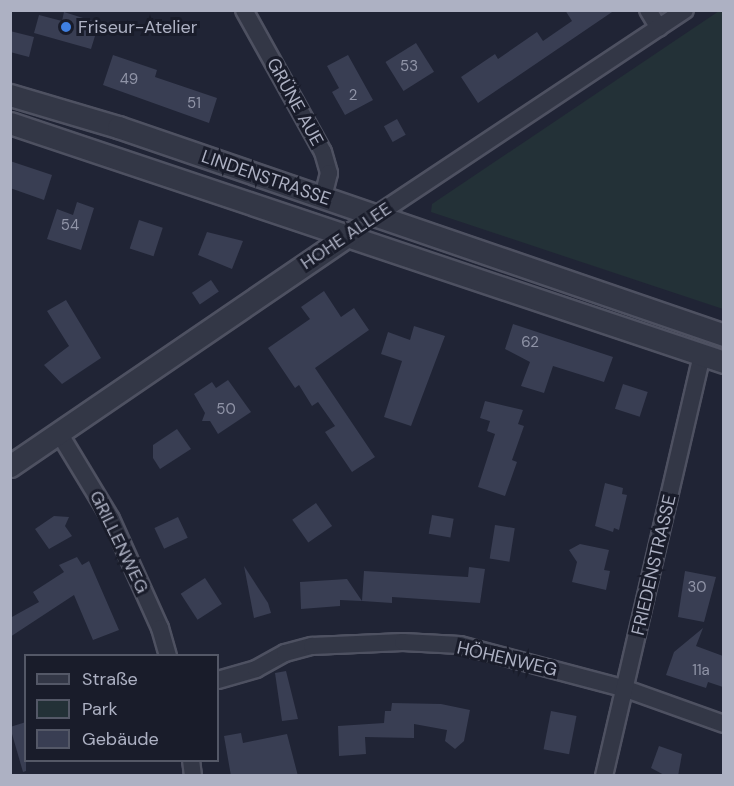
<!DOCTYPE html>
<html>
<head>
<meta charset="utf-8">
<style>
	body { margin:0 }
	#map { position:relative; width:734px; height:786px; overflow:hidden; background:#202435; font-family:"DM Sans",sans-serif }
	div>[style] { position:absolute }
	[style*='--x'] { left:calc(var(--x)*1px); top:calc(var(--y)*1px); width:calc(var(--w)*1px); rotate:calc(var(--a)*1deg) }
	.green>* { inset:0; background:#233137 }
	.building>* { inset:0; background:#393e53; transform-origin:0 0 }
	.roads { filter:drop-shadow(2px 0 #4e5161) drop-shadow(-2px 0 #4e5161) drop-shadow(0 2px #4e5161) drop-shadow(0 -2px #4e5161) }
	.minor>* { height:16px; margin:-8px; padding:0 8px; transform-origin:8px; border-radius:8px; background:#333746 }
	.tertiary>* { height:21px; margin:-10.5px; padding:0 10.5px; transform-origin:10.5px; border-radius:10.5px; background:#333746 }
	.dots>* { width:16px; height:16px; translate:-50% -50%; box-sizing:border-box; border:3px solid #191c2a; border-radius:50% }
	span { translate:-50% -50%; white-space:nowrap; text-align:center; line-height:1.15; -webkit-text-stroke:6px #191c2a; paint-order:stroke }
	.number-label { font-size:15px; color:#9094a7 }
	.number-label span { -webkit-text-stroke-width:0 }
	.poi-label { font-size:18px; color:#adb1c3 }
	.left { translate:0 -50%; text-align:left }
	.street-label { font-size:18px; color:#adb1c3 }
	.frame { position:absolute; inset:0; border:12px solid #adb1c3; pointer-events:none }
	.legend { position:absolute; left:24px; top:654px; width:195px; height:108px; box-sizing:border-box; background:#191c2a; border:2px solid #545867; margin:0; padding:8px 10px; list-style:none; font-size:18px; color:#adb1c3 }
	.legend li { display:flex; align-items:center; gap:12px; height:30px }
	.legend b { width:30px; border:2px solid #545867 }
</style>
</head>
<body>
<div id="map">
	<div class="green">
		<div style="clip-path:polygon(719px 11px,724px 11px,723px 309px,431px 212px,432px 204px)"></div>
	</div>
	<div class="building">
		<div style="clip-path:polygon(565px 10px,615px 10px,478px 103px,461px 77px,495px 54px,498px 59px,537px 32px,543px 41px,572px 21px)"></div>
		<div style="clip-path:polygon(64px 12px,99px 23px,91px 49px,34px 33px,39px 15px,62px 21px)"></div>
		<div style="clip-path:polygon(10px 31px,34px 37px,29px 57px,10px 52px)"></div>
		<div style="left:416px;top:43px;width:34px;height:36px;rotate:58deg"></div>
		<div style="clip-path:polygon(113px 55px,157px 70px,155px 77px,217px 98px,209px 123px,103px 85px)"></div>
		<div style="clip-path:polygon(348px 55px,373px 100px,345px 115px,332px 92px,339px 88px,327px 66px)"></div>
		<div style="left:397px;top:119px;width:18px;height:15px;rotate:61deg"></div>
		<div style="clip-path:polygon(10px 161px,52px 175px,44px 200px,10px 188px)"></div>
		<div style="clip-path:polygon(77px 202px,94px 208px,81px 250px,47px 239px,57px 209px,73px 215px)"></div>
		<div style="left:139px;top:220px;width:25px;height:30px;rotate:18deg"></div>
		<div style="clip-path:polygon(207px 232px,243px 241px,232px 269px,198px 255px)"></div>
		<div style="left:211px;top:280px;width:14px;height:23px;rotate:56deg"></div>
		<div style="clip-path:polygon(324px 291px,341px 317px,354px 308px,369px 330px,315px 368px,375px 457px,352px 472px,325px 432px,335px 426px,318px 402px,312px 406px,299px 385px,295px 388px,268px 348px,310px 319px,301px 307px)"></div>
		<div style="clip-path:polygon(66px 300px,101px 358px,62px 384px,44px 365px,69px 346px,47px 311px)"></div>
		<div style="clip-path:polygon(513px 324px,613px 357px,604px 382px,553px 366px,544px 393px,521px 386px,530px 362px,505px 349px)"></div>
		<div style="clip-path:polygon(414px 326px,445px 336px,411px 426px,384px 417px,402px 361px,381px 354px,388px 332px,410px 340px)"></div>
		<div style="clip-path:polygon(228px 380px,251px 412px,218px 434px,210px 421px,202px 421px,205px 413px,194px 394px,212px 382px,216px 388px)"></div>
		<div style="left:623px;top:384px;width:26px;height:26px;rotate:18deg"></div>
		<div style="clip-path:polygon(485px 401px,523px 410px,518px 424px,524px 426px,512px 460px,517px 462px,505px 496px,478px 487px,495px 434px,487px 431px,490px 421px,480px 418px)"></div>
		<div style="clip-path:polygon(177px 429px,191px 449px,160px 469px,153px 458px,153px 445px)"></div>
		<div style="clip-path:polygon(605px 483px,623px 488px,622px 494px,627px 495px,619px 530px,614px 528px,613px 532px,595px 526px)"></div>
		<div style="left:316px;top:503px;width:28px;height:29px;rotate:55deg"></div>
		<div style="left:432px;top:515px;width:22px;height:19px;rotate:10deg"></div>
		<div style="clip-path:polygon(54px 516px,69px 517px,65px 526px,72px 536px,49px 549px,35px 529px)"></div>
		<div style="left:178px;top:517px;width:23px;height:26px;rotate:65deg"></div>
		<div style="left:495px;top:525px;width:20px;height:34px;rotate:9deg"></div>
		<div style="clip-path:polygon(580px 544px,609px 550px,604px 570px,610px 571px,606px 590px,572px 582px,577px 562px,569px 550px)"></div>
		<div style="clip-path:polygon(77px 557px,82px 565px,89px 561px,119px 630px,93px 640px,74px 595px,10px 637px,10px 618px,39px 602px,33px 592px,64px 572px,59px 565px)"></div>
		<div style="clip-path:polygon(244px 566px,268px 603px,271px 613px,254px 618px)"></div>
		<div style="clip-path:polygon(469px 567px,485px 569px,480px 603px,392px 597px,392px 603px,362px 601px,364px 571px,468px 577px)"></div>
		<div style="clip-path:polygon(685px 571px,716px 577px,704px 622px,678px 617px)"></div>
		<div style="left:205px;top:578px;width:31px;height:29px;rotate:57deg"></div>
		<div style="clip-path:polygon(347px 579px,362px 601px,340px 600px,340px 606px,301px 609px,300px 582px)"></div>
		<div style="clip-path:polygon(703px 628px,696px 646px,723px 656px,723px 687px,708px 682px,706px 688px,666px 675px,674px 652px)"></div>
		<div style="clip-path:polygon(286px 671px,298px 719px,282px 721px,275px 673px)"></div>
		<div style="clip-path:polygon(392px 703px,441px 704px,470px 710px,464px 741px,455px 749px,445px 741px,447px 730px,414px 724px,414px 738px,365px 737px,366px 754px,339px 756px,338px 726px,384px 723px,385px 711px,391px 711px)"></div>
		<div style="left:551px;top:711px;width:26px;height:39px;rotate:11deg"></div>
		<div style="clip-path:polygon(26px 722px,26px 771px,23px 772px,10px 727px)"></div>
		<div style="clip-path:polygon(241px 733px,243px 743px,287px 734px,298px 776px,231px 776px,224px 736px)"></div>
		<div style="clip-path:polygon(659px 746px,682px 754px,678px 776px,666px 776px,651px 768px)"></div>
	</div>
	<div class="roads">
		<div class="minor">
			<div style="--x:244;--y:10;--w:162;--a:60.9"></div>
			<div style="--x:323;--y:152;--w:22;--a:74"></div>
			<div style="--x:329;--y:173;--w:25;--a:104"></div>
			<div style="--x:648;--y:10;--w:21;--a:59"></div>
			<div style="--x:375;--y:216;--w:372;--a:-33.6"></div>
			<div style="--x:59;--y:433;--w:100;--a:58.8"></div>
			<div style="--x:111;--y:519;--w:120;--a:65.8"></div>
			<div style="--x:160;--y:628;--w:29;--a:74"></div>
			<div style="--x:218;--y:680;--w:40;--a:-16"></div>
			<div style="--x:256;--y:669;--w:33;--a:-29"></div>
			<div style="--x:285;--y:653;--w:28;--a:-15"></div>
			<div style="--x:312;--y:646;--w:91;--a:-2.5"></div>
			<div style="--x:403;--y:642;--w:57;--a:3"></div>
			<div style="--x:460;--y:645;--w:172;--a:14.8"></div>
			<div style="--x:626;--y:689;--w:104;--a:19.7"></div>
			<div style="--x:191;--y:760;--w:16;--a:83"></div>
			<div style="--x:604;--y:776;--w:432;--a:-76.9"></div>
		</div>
		<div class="tertiary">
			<div style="--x:10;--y:95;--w:113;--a:16.5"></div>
			<div style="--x:118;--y:127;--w:641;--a:18.94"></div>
			<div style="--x:10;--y:123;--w:753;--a:18.51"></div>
			<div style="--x:10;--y:466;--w:417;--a:-34.3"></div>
		</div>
	</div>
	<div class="dots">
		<div style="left:66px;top:27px;background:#3f7fe0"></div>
	</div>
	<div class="number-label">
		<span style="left:409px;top:67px">53</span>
		<span style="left:129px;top:80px">49</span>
		<span style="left:353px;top:96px">2</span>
		<span style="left:194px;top:104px">51</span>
		<span style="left:70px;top:226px">54</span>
		<span style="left:530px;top:343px">62</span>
		<span style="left:226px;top:410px">50</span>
		<span style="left:697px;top:588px">30</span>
		<span style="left:701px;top:671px">11a</span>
	</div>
	<div class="poi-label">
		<span class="left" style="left:78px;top:27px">Friseur-Atelier</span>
	</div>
	<div class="street-label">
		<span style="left:295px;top:102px;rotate:61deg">GRÜNE AUE</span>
		<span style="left:266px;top:178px;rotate:19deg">LINDENSTRASSE</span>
		<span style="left:346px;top:236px;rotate:-34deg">HOHE ALLEE</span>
		<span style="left:119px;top:542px;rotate:64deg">GRILLENWEG</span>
		<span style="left:654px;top:565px;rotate:-77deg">FRIEDENSTRASSE</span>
		<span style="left:507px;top:659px;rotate:13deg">HÖHENWEG</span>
	</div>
	<div class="frame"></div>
	<ul class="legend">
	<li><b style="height:8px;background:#333746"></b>Straße</li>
	<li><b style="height:16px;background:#233137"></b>Park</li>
	<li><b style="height:16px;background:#393e53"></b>Gebäude</li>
	</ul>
</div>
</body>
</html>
